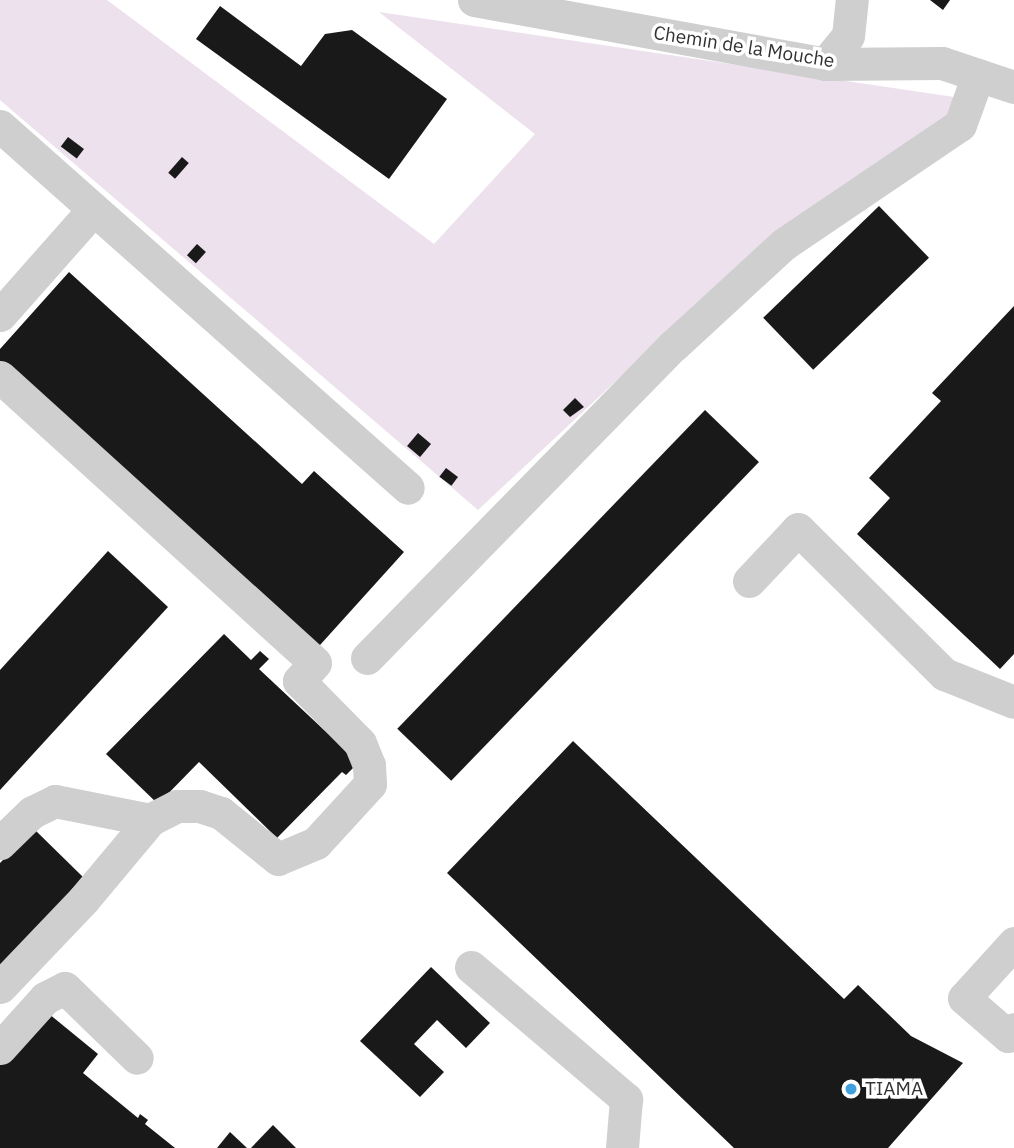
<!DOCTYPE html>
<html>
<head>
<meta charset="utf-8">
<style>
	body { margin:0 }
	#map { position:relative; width:1014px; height:1148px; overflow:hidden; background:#fff; font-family:"IBM Plex Sans",sans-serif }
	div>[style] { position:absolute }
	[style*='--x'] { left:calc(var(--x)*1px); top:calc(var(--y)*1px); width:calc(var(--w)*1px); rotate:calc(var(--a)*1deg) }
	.green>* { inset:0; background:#ece1ed }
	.building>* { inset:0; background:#191919; transform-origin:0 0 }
	.minor>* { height:33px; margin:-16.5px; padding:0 16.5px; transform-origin:16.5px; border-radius:16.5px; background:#cfcfcf }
	.dots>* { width:19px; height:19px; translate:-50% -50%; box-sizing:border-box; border:4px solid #fff; border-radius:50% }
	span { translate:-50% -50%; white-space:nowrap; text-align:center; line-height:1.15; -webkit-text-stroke:7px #fff; paint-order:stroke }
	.street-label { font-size:19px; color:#323232 }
	.poi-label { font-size:19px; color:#323232 }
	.left { translate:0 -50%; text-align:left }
</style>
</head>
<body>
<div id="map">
	<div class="green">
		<div style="clip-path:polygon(0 0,107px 0,434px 244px,535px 134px,379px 12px,954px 97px,952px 114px,649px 350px,478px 510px,0 100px)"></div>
	</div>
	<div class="building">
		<div style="clip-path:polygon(930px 0,950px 0,943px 10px)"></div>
		<div style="clip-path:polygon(220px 6px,301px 66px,325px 34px,352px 30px,447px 99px,389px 179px,196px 39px)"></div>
		<div style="left:68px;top:137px;width:20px;height:12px;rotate:37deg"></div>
		<div style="left:182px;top:157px;width:9px;height:21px;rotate:41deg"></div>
		<div style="left:879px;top:206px;width:72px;height:161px;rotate:46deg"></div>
		<div style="left:197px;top:244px;width:12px;height:15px;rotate:42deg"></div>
		<div style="clip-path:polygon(69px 272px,302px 484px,314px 471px,404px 552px,311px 655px,0 370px,0 349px)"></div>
		<div style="clip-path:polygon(1014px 306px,1014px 654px,1000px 669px,857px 534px,890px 498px,869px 478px,941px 401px,932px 393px)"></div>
		<div style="clip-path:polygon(575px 398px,584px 407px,570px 417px,563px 410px)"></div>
		<div style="left:705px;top:410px;width:75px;height:443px;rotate:44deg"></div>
		<div style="left:418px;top:433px;width:17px;height:17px;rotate:40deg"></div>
		<div style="left:446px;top:468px;width:15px;height:11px;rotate:37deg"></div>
		<div style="clip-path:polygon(108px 551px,168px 607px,0 790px,0 670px)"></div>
		<div style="clip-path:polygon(224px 634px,251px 660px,260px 651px,269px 659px,259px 669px,355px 759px,356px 765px,346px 775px,342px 772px,277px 838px,199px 762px,158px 804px,106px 754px)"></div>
		<div style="clip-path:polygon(573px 741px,844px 999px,858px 985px,911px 1036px,963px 1063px,888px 1148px,734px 1148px,447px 873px)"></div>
		<div style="clip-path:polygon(34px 829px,85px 879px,0 966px,0 863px)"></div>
		<div style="clip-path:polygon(431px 967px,490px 1023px,466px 1048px,437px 1020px,414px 1044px,444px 1072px,420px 1097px,360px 1041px)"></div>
		<div style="clip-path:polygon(43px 1009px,98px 1054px,83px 1073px,138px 1118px,140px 1114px,148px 1120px,145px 1124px,175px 1148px,0 1148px,0 1062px)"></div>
		<div style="clip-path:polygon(273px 1125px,296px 1148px,251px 1148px)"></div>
		<div style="clip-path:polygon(230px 1132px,247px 1148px,217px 1148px)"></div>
	</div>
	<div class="minor">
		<div style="--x:474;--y:0;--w:357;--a:10.3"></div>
		<div style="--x:825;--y:64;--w:117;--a:-0.5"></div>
		<div style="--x:942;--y:63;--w:76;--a:18.4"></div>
		<div style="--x:825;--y:64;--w:36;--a:-51"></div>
		<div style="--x:848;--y:36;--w:36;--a:-84"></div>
		<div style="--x:0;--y:126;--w:545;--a:41.58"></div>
		<div style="--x:0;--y:315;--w:140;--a:-48.5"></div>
		<div style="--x:0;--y:377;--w:425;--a:42.2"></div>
		<div style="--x:315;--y:663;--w:24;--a:132"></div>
		<div style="--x:299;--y:681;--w:87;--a:45.5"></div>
		<div style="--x:360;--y:743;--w:24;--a:68"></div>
		<div style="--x:369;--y:765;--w:19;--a:87"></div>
		<div style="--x:370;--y:784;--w:80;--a:132.5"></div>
		<div style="--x:316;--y:843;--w:41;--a:157.2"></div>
		<div style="--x:278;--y:859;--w:73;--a:-141.1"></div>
		<div style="--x:221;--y:813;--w:22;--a:-162"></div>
		<div style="--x:200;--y:806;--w:23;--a:180"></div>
		<div style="--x:177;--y:806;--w:30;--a:153"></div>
		<div style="--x:150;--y:820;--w:97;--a:-168.7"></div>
		<div style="--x:55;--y:801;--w:25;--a:154"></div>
		<div style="--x:32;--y:812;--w:45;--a:135.9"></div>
		<div style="--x:749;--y:581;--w:71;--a:-46.7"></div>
		<div style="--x:798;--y:529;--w:206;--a:44.8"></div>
		<div style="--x:944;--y:674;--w:75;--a:21.8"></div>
		<div style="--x:367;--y:658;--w:438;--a:-45.6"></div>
		<div style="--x:674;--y:345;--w:149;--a:-42.6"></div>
		<div style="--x:784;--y:244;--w:212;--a:-34.1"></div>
		<div style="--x:960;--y:125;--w:53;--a:-70.2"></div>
		<div style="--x:1014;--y:943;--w:74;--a:132.3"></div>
		<div style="--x:964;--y:998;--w:58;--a:40.8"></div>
		<div style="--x:1008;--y:1036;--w:9;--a:-49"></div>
		<div style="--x:471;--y:967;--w:204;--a:40.4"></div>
		<div style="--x:626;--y:1099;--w:49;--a:94.7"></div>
		<div style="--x:0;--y:987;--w:122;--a:-46.3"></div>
		<div style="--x:84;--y:899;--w:103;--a:-50.1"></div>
		<div style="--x:0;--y:1048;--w:67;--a:-48"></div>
		<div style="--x:45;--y:998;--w:22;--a:-27"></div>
		<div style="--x:65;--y:988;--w:100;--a:44.2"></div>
	</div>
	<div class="dots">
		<div style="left:851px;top:1089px;background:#3fa0dd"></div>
	</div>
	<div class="street-label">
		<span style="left:744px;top:47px;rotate:9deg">Chemin de la Mouche</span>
	</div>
	<div class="poi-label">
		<span class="left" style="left:865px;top:1089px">TIAMA</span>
	</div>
</div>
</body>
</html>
